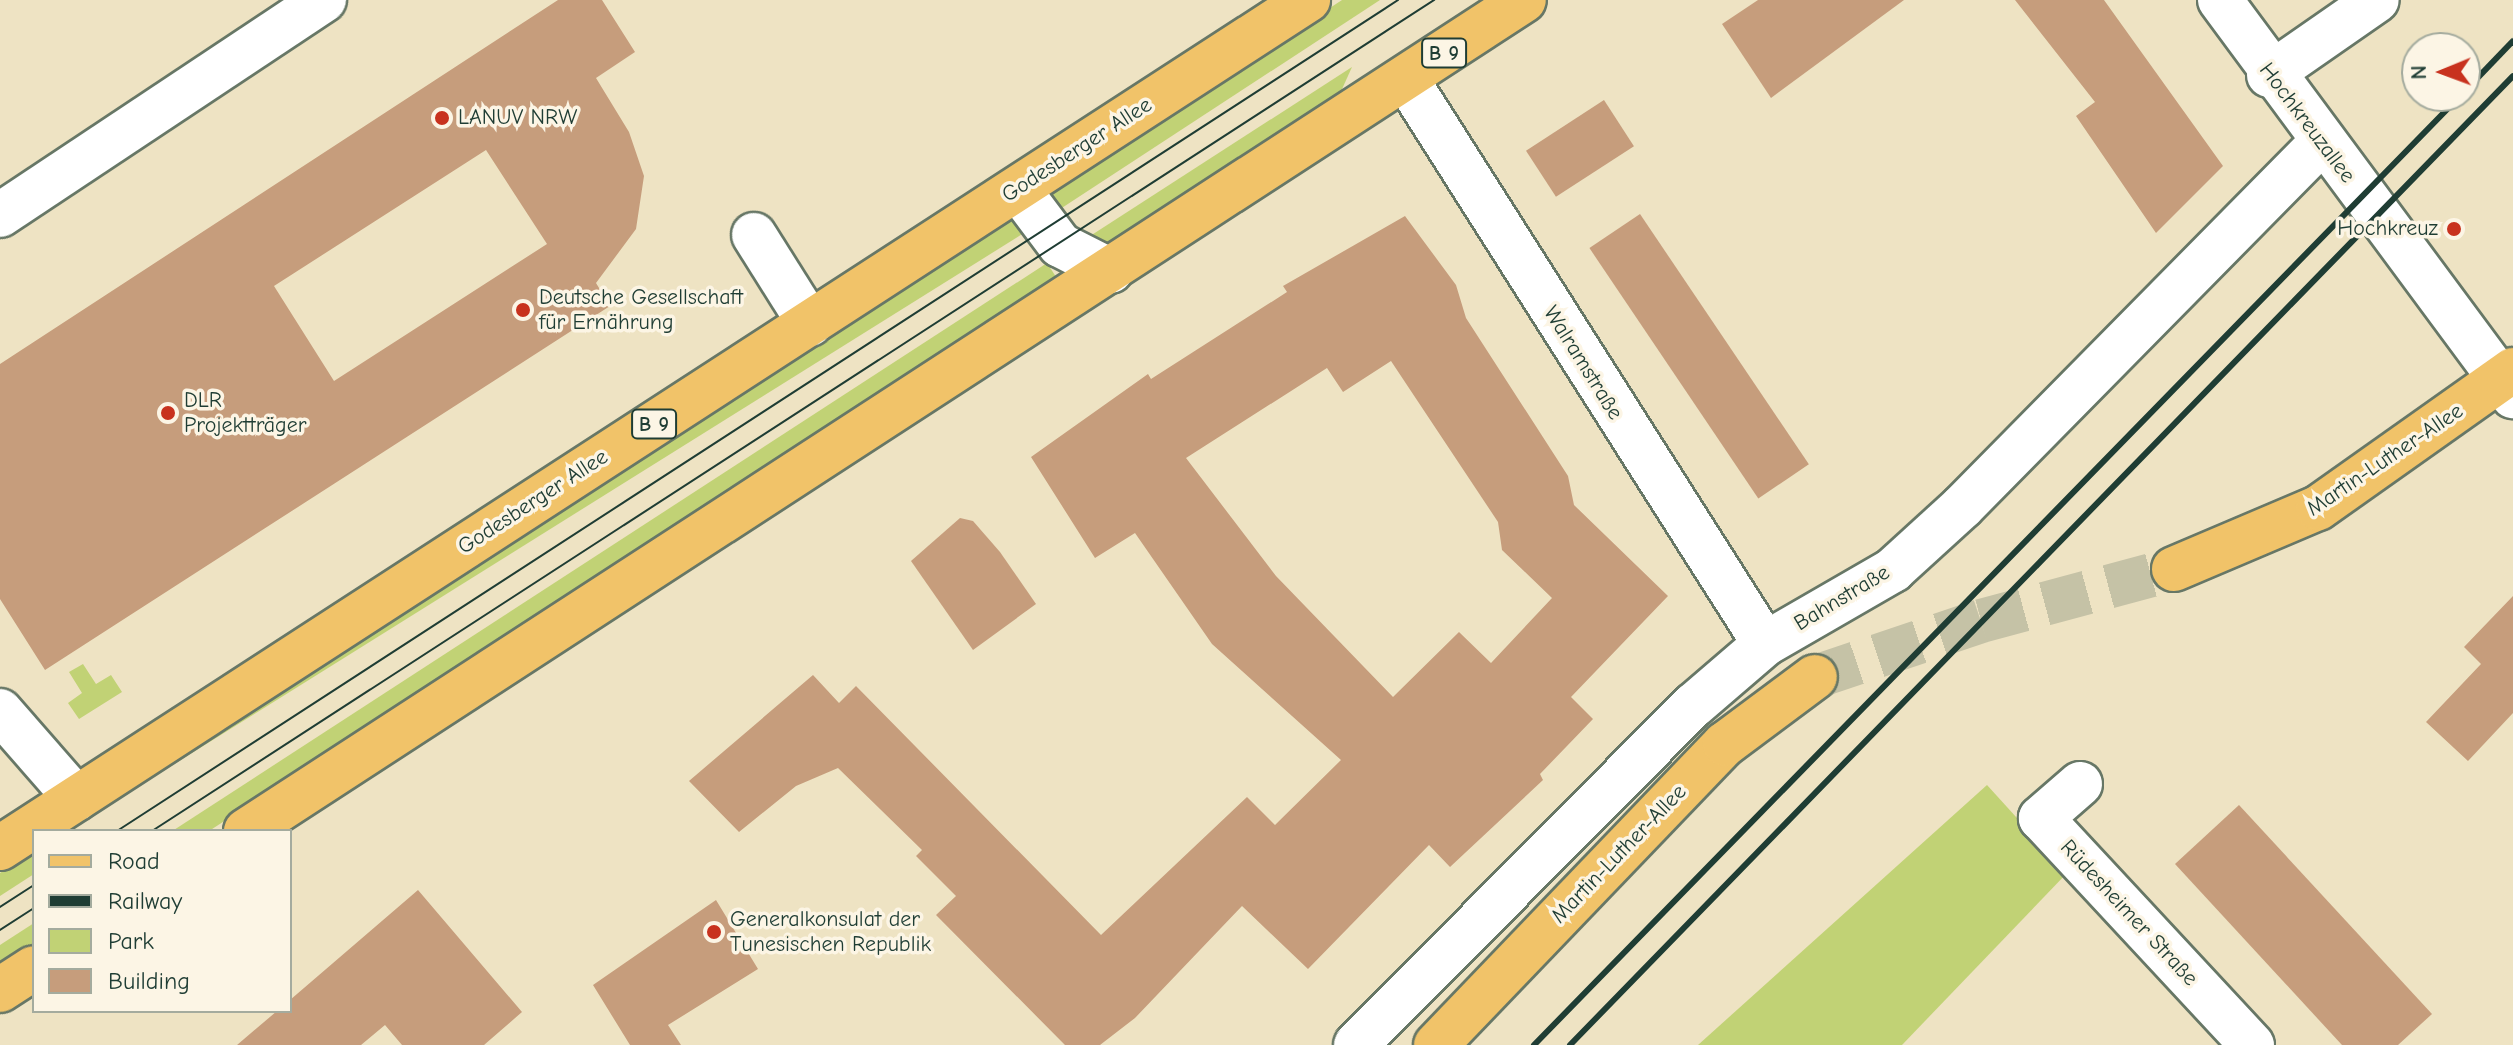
<!DOCTYPE html>
<html>
<head>
<meta charset="utf-8">
<style>
	body { margin:0 }
	#map { position:relative; width:2513px; height:1045px; overflow:hidden; background:#eee3c3; font-family:"Comic Neue",sans-serif }
	div>[style] { position:absolute }
	[style*='--x'] { left:calc(var(--x)*1px); top:calc(var(--y)*1px); width:calc(var(--w)*1px); rotate:calc(var(--a)*1deg) }
	.green>* { inset:0; background:#c1d275; transform-origin:0 0 }
	.building>* { inset:0; background:#c69d7c; transform-origin:0 0 }
	.major-tunnel>* { height:44px; margin-top:-22px; transform-origin:0; background:repeating-linear-gradient(90deg,#c5c2a6 0 44px,transparent 0 66px) }
	.roads { filter:drop-shadow(2px 0 #677766) drop-shadow(-2px 0 #677766) drop-shadow(0 2px #677766) drop-shadow(0 -2px #677766) }
	.minor>* { height:44px; margin:-22px; padding:0 22px; transform-origin:22px; border-radius:22px; background:#fff }
	.major>* { height:44px; margin:-22px; padding:0 22px; transform-origin:22px; border-radius:22px; background:#f1c369 }
	.tram>* { height:2px; margin:-1px; padding:0 1px; transform-origin:1px; border-radius:1px; background:#1f3d34 }
	.rail>* { height:6px; margin:-3px; padding:0 3px; transform-origin:3px; border-radius:3px; background:#1f3d34 }
	.dots>* { width:22px; height:22px; translate:-50% -50%; box-sizing:border-box; border:4px solid #fcf5e5; border-radius:50% }
	span { translate:-50% -50%; white-space:nowrap; text-align:center; line-height:1.15; -webkit-text-stroke:7px #fcf5e5; paint-order:stroke }
	.shield-label span { padding:2px 6px; background:#fcf5e5; border:2px solid; border-radius:6px; -webkit-text-stroke-width:0 }
	.shield-label { font-size:20px; color:#1f3d34; font-weight:700 }
	.poi-label { font-size:22px; color:#1f3d34 }
	.left { translate:0 -50%; text-align:left }
	.right { translate:-100% -50%; text-align:right }
	.street-label { font-size:22px; color:#1f3d34 }
	.legend { position:absolute; left:32px; top:829px; width:260px; height:184px; box-sizing:border-box; background:#fcf5e5; border:2px solid #a4ab9e; margin:0; padding:10px 14px; list-style:none; font-size:24px; color:#1f3d34 }
	.legend li { display:flex; align-items:center; gap:16px; height:40px }
	.legend b { width:40px; border:2px solid #a4ab9e }
	.north { position:absolute; left:2401px; top:32px; width:80px; height:80px; box-sizing:border-box; background:#fcf5e5; border:2px solid #a4ab9e; border-radius:50%; rotate:269deg; font-size:22px; font-weight:700; line-height:32px; text-align:center; color:#1f3d34 }
	.north::after { content:''; display:block; margin:auto; width:28px; height:36px; background:#c8321e; clip-path:polygon(50% 0,100% 100%,50% 72%,0 100%) }
</style>
</head>
<body>
<div id="map">
	<div class="green">
		<div style="clip-path:polygon(1342px 0,1380px 0,1048px 217px,1038px 201px)"></div>
		<div style="clip-path:polygon(1352px 67px,1338px 98px,1110px 246px,1087px 238px)"></div>
		<div style="left:1017px;top:215px;width:19px;height:1134px;rotate:58deg"></div>
		<div style="left:1047px;top:263px;width:20px;height:1042px;rotate:57deg"></div>
		<div style="clip-path:polygon(83px 664px,96px 684px,111px 675px,122px 692px,79px 719px,68px 703px,82px 693px,69px 672px)"></div>
		<div style="clip-path:polygon(1987px 785px,2067px 873px,1902px 1045px,1698px 1045px)"></div>
		<div style="clip-path:polygon(34px 851px,34px 874px,0 896px,0 873px)"></div>
		<div style="clip-path:polygon(34px 923px,34px 945px,0 967px,0 945px)"></div>
	</div>
	<div class="building">
		<div style="clip-path:polygon(evenodd,558px 0,602px 0,635px 52px,596px 78px,629px 132px,644px 176px,636px 229px,596px 283px,610px 306px,45px 670px,0 599px,0 364px,558px 0,486px 150px,547px 244px,334px 381px,274px 286px,486px 150px)"></div>
		<div style="clip-path:polygon(1758px 0,1904px 0,1771px 98px,1722px 24px)"></div>
		<div style="clip-path:polygon(2015px 0,2104px 0,2223px 166px,2156px 233px,2076px 116px,2095px 102px)"></div>
		<div style="left:1604px;top:100px;width:55px;height:93px;rotate:57deg"></div>
		<div style="left:1640px;top:214px;width:302px;height:61px;rotate:56deg"></div>
		<div style="clip-path:polygon(evenodd,1405px 216px,1456px 285px,1466px 318px,1568px 476px,1574px 505px,1668px 596px,1571px 697px,1593px 719px,1540px 774px,1543px 780px,1450px 867px,1429px 845px,1308px 969px,1242px 906px,1135px 1018px,1100px 1045px,1065px 1045px,936px 915px,956px 896px,916px 856px,922px 850px,838px 768px,796px 786px,739px 832px,689px 781px,813px 675px,839px 703px,856px 686px,1101px 935px,1247px 797px,1275px 825px,1341px 760px,1212px 644px,1135px 533px,1095px 558px,1031px 457px,1148px 374px,1151px 379px,1287px 292px,1283px 286px,1405px 216px,1391px 361px,1498px 522px,1502px 550px,1552px 598px,1491px 663px,1459px 632px,1393px 697px,1276px 576px,1186px 458px,1327px 368px,1343px 392px,1391px 361px)"></div>
		<div style="clip-path:polygon(960px 518px,973px 521px,1000px 552px,1036px 604px,973px 650px,911px 561px)"></div>
		<div style="clip-path:polygon(2513px 596px,2513px 713px,2468px 761px,2426px 722px,2481px 664px,2464px 647px)"></div>
		<div style="clip-path:polygon(2239px 805px,2432px 1014px,2398px 1045px,2342px 1045px,2175px 864px)"></div>
		<div style="clip-path:polygon(418px 890px,522px 1012px,484px 1045px,402px 1045px,385px 1025px,361px 1045px,237px 1045px,277px 1011px,290px 1011px,290px 1000px)"></div>
		<div style="clip-path:polygon(716px 900px,758px 969px,668px 1025px,681px 1045px,630px 1045px,593px 985px)"></div>
	</div>
	<div class="major-tunnel">
		<div style="--x:1815;--y:677;--w:175;--a:-18.6"></div>
		<div style="--x:1981;--y:621;--w:200;--a:-15.1"></div>
	</div>
	<div class="roads">
		<div class="minor">
			<div style="--x:2220;--y:0;--w:493;--a:53.5"></div>
			<div style="--x:2269;--y:75;--w:131;--a:-34.8"></div>
			<div style="--x:1406;--y:79;--w:669;--a:57.57"></div>
			<div style="--x:1018;--y:189;--w:70;--a:53.1"></div>
			<div style="--x:1060;--y:245;--w:57;--a:27"></div>
			<div style="--x:0;--y:215;--w:389;--a:-33.6"></div>
			<div style="--x:754;--y:235;--w:105;--a:57.8"></div>
			<div style="--x:0;--y:711;--w:116;--a:48.9"></div>
			<div style="--x:2080;--y:784;--w:52;--a:138.9"></div>
			<div style="--x:2041;--y:818;--w:310;--a:47.1"></div>
			<div style="--x:1356;--y:1045;--w:479;--a:-45.2"></div>
			<div style="--x:1694;--y:705;--w:94;--a:-40.7"></div>
			<div style="--x:1765;--y:644;--w:148;--a:-30"></div>
			<div style="--x:1893;--y:570;--w:93;--a:-42.4"></div>
			<div style="--x:1962;--y:507;--w:511;--a:-45.4"></div>
		</div>
		<div class="major">
			<div style="--x:2174;--y:569;--w:156;--a:-23"></div>
			<div style="--x:2318;--y:508;--w:239;--a:-35.3"></div>
			<div style="--x:246;--y:831;--w:1524;--a:-33.03"></div>
			<div style="--x:0;--y:848;--w:1559;--a:-32.96"></div>
			<div style="--x:0;--y:990;--w:40;--a:-32.9"></div>
			<div style="--x:1436;--y:1045;--w:417;--a:-46.2"></div>
			<div style="--x:1725;--y:744;--w:112;--a:-36.7"></div>
		</div>
	</div>
	<div class="tram">
		<div style="--x:117;--y:831;--w:1527;--a:-32.97"></div>
		<div style="--x:152;--y:831;--w:1528;--a:-32.95"></div>
		<div style="--x:0;--y:907;--w:40;--a:-32.9"></div>
		<div style="--x:0;--y:930;--w:40;--a:-32.9"></div>
	</div>
	<div class="rail">
		<div style="--x:2465;--y:91;--w:69;--a:-46.2"></div>
		<div style="--x:1534;--y:1045;--w:1326;--a:-45.7"></div>
		<div style="--x:1570;--y:1045;--w:1352;--a:-45.78"></div>
	</div>
	<div class="dots">
		<div style="left:442px;top:118px;background:#c8321e"></div>
		<div style="left:2454px;top:229px;background:#c8321e"></div>
		<div style="left:523px;top:310px;background:#c8321e"></div>
		<div style="left:168px;top:413px;background:#c8321e"></div>
		<div style="left:714px;top:932px;background:#c8321e"></div>
	</div>
	<div class="shield-label">
		<span style="left:1444px;top:53px">B 9</span>
		<span style="left:654px;top:424px">B 9</span>
	</div>
	<div class="poi-label">
		<span class="left" style="left:458px;top:118px">LANUV NRW</span>
		<span class="right" style="left:2438px;top:229px">Hochkreuz</span>
		<span class="left" style="left:539px;top:310px">Deutsche Gesellschaft<br>für Ernährung</span>
		<span class="left" style="left:184px;top:413px">DLR<br>Projektträger</span>
		<span class="left" style="left:730px;top:932px">Generalkonsulat der<br>Tunesischen Republik</span>
	</div>
	<div class="street-label">
		<span style="left:2307px;top:123px;rotate:53deg">Hochkreuzallee</span>
		<span style="left:1077px;top:150px;rotate:-33deg">Godesberger Allee</span>
		<span style="left:1583px;top:363px;rotate:58deg">Walramstraße</span>
		<span style="left:2385px;top:460px;rotate:-34deg">Martin-Luther-Allee</span>
		<span style="left:533px;top:502px;rotate:-33deg">Godesberger Allee</span>
		<span style="left:1842px;top:598px;rotate:-31deg">Bahnstraße</span>
		<span style="left:1619px;top:854px;rotate:-46deg">Martin-Luther-Allee</span>
		<span style="left:2129px;top:913px;rotate:47deg">Rüdesheimer Straße</span>
	</div>
	<ul class="legend">
	<li><b style="height:10px;background:#f1c369"></b>Road</li>
	<li><b style="height:10px;background:#1f3d34"></b>Railway</li>
	<li><b style="height:22px;background:#c1d275"></b>Park</li>
	<li><b style="height:22px;background:#c69d7c"></b>Building</li>
	</ul>
	<div class="north">N</div>
</div>
</body>
</html>
